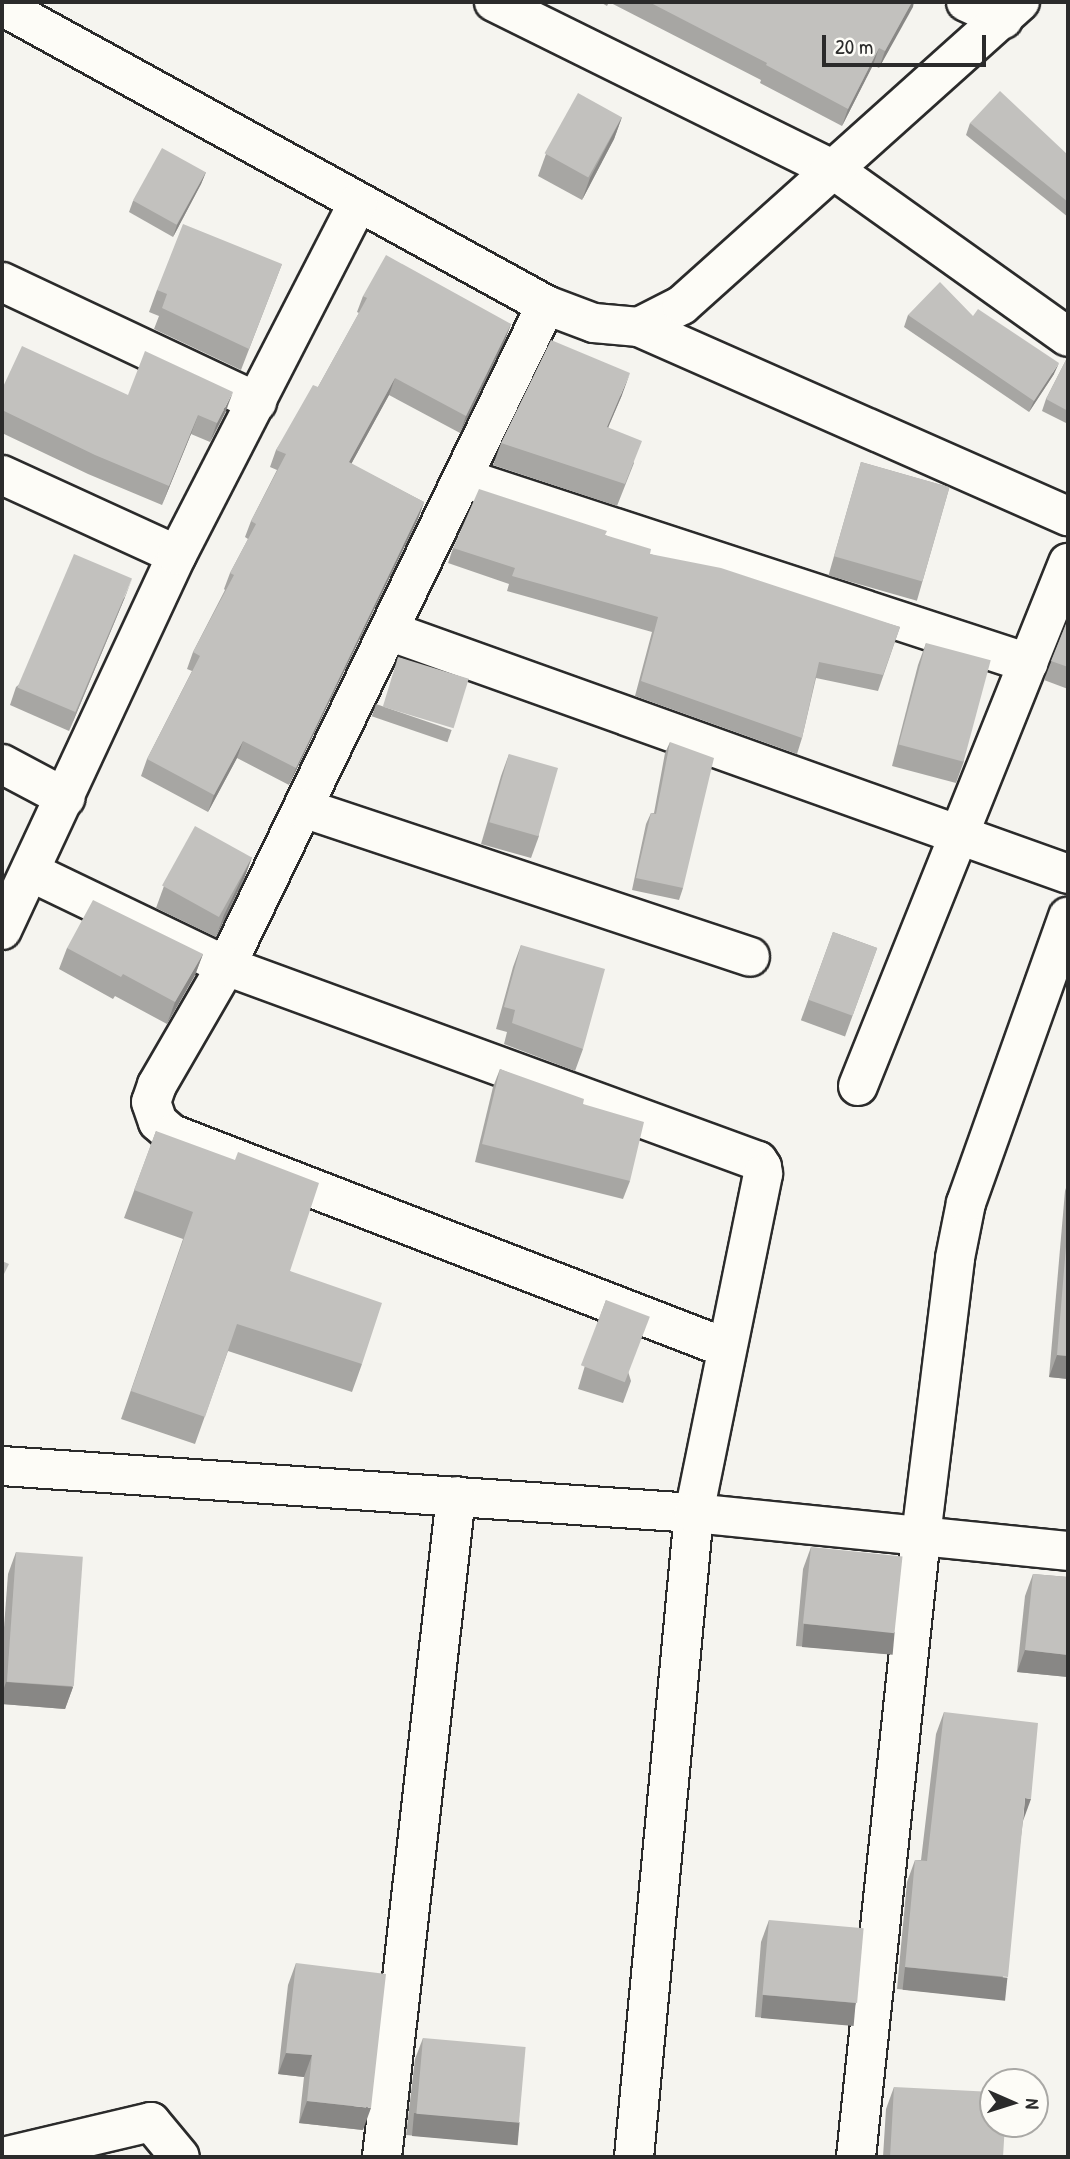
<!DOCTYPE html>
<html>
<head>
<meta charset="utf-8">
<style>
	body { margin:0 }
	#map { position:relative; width:1070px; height:2159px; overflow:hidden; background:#f5f4ef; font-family:"Patrick Hand",sans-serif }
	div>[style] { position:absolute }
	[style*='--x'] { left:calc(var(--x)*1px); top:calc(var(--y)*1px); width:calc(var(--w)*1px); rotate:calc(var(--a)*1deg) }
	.roads { filter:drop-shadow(2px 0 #2b2b2b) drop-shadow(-2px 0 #2b2b2b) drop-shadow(0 2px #2b2b2b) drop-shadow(0 -2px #2b2b2b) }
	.minor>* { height:38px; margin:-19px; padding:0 19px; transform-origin:19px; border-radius:19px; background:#fdfcf7 }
	.tertiary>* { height:38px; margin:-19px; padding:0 19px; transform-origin:19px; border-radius:19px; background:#fdfcf7 }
	.wall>* { inset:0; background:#a7a6a3; transform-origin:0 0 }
	.shaded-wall>* { inset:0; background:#888785; transform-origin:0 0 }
	.building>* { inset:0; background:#c2c1be; transform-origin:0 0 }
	span { translate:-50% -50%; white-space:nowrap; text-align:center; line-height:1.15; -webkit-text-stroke:5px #fdfcf7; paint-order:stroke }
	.frame { position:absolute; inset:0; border:4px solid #2b2b2b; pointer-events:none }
	.north { position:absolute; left:979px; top:2068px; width:70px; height:70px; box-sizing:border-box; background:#fdfcf7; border:2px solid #a9a8a5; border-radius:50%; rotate:93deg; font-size:19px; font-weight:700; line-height:28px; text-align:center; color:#2b2b2b }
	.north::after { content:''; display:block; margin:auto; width:24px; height:32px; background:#2b2b2b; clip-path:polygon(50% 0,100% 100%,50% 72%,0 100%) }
	.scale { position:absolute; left:822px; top:35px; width:164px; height:32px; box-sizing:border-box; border:4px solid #2b2b2b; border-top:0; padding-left:9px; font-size:21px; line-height:24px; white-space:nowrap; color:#2b2b2b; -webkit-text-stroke:5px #fdfcf7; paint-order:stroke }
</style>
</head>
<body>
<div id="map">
	<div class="roads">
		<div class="minor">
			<div style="--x:494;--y:2;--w:379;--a:26.3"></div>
			<div style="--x:834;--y:170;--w:287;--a:35.5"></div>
			<div style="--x:966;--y:2;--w:41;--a:24.7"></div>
			<div style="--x:2;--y:282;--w:282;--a:25.2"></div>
			<div style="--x:546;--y:305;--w:734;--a:115.83"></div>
			<div style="--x:226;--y:966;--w:138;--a:120.1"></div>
			<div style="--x:157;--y:1085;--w:18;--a:109"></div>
			<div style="--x:151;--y:1102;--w:21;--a:71"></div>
			<div style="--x:158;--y:1122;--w:18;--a:41"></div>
			<div style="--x:172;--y:1134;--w:594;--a:21.12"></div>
			<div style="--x:639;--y:327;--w:469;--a:23.8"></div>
			<div style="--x:2;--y:475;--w:192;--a:24.6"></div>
			<div style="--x:463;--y:478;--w:595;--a:18.13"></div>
			<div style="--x:389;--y:631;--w:721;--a:19.69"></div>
			<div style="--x:2;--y:764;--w:72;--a:28"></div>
			<div style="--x:303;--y:808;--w:471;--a:18.4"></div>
			<div style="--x:31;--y:872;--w:216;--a:25.7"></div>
			<div style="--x:226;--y:966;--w:567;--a:20.13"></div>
			<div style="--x:758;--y:1161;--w:7;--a:56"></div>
			<div style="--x:762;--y:1167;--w:7;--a:82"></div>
			<div style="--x:763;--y:1174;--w:346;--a:101.5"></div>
			<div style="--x:694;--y:1513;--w:647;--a:95.32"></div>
			<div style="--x:858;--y:1086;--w:564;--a:-68.12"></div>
			<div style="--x:2;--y:1466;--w:694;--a:3.89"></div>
			<div style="--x:694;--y:1513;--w:376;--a:5.8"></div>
			<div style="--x:3;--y:2157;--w:152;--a:-13.3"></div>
			<div style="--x:151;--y:2122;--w:45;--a:50.4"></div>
			<div style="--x:382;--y:2157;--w:665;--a:-83.61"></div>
			<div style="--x:856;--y:2157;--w:624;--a:-84.02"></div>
			<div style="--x:921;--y:1536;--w:280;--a:-83"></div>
			<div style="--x:955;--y:1258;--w:56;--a:-78.7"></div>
			<div style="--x:966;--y:1203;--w:304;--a:-70.4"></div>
		</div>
		<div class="tertiary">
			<div style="--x:2;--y:6;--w:621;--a:28.79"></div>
			<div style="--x:546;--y:305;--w:51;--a:20.6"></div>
			<div style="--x:594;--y:323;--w:45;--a:5.1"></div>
			<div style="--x:639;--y:327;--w:48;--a:-27.1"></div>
			<div style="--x:682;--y:305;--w:454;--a:-41.9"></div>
			<div style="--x:2;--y:930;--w:414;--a:-65"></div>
			<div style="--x:177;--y:555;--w:396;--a:-62.8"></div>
		</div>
	</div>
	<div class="wall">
		<div style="clip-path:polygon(600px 2px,914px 2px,879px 68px,873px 65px,842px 126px,760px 83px,761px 80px,609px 2px,607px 6px)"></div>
		<div style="clip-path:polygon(622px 117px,614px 139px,582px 200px,538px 176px,546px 154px)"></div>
		<div style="clip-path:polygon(970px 123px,1068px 155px,1068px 217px,966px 135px)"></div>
		<div style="clip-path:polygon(206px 172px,201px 184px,173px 237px,129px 212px,133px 201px)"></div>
		<div style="clip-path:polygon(282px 264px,241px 370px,154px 329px,159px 316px,149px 312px,157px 290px)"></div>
		<div style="clip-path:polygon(363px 296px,511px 324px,505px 340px,460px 433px,389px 395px,351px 464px,424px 502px,418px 519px,289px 785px,237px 758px,208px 812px,141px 776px,147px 759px,192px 671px,187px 669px,193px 652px,225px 590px,224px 589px,230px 573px,248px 539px,245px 537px,251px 521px,277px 470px,270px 467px,276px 450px,318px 387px,359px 313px,357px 312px)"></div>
		<div style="clip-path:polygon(908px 315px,973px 316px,1054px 374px,1029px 412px,904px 327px)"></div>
		<div style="clip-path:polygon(1068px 356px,1068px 424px,1042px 411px,1046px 399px)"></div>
		<div style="clip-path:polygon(2px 389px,128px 395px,226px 411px,210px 442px,191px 434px,162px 505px,88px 474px,2px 433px)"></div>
		<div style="clip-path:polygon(622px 395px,608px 427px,634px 463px,617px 506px,493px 465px,501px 443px)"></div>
		<div style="left:861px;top:462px;width:92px;height:118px;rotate:16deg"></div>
		<div style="clip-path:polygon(605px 535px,650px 554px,900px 627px,878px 691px,816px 678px,802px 738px,797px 754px,635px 696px,652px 632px,507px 591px,509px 584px,448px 563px,453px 548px)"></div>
		<div style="clip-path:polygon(125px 597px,69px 731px,10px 705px,16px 687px)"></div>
		<div style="clip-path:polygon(1068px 619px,1068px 689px,1044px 680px)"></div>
		<div style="clip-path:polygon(926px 643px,964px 761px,956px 783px,892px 766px,918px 665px)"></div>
		<div style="left:376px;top:704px;width:80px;height:13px;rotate:19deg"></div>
		<div style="clip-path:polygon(670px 742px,683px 888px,679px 900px,632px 890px,646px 824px,651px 813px,654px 813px,665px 753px)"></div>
		<div style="clip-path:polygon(509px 754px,539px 836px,531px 858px,481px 844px,501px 776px)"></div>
		<div style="clip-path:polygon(252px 857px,244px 879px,216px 937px,156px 908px,164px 886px)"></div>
		<div style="left:833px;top:932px;width:47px;height:94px;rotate:20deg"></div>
		<div style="clip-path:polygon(521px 945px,583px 1049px,575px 1071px,504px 1044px,507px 1032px,496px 1029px,513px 967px)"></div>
		<div style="clip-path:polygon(67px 948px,203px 954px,195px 975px,167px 1024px,115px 996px,113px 999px,59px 969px)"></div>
		<div style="clip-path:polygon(500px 1069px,583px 1104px,630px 1181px,623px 1199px,475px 1162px,493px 1087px)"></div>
		<div style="clip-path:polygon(156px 1131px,290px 1271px,362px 1364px,352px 1392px,228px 1351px,195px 1444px,121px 1419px,183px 1239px,124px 1218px)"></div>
		<div style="clip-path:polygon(1068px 1182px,1068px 1379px,1049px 1377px,1065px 1191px)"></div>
		<div style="clip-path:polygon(606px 1300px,631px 1381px,623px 1403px,578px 1389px,598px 1322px)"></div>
		<div style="clip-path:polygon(811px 1547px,887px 1654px,796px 1646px,803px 1569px)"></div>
		<div style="clip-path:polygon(16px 1552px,73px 1687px,65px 1709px,2px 1704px,2px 1654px,8px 1574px)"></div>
		<div style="clip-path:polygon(1033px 1574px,1068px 1577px,1068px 1677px,1017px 1672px,1025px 1596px)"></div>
		<div style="clip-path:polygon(944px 1712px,1023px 1821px,1000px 1999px,897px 1989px,907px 1882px,915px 1860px,921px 1860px,936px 1734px)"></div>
		<div style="clip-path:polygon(769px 1920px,856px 2003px,848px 2025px,755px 2017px,761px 1942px)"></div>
		<div style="clip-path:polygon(296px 1963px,363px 2130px,299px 2123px,304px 2077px,278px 2074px,288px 1985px)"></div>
		<div style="clip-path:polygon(423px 2038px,512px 2144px,406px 2135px,415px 2059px)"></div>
		<div style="clip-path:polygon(894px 2087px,1003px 2157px,883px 2157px,886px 2109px)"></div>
	</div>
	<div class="shaded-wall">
		<div style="clip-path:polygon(912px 2px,914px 2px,913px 7px,879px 68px,885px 51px)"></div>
		<div style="clip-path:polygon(879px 48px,873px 65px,842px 126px,848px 109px)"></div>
		<div style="clip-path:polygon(622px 117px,614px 139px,582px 200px,590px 178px)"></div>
		<div style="clip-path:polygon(206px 172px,201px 184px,173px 237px,177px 225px)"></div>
		<div style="clip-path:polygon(511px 324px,505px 340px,460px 433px,466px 416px)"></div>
		<div style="clip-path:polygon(1059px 363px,1054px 374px,1029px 412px,1034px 401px)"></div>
		<div style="clip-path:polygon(630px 373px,622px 395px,599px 449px,607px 427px)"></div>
		<div style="clip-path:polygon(395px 378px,389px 395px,343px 479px,349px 462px)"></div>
		<div style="clip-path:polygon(233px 392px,226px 411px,210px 442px,217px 423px)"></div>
		<div style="clip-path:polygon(198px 415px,191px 434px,162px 505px,169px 486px)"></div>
		<div style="clip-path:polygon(424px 502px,418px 519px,289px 785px,296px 768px)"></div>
		<div style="clip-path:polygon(132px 579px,125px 597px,69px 731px,76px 713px)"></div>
		<div style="clip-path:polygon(243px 741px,237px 758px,208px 812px,214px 795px)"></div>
		<div style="clip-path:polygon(252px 857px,244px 879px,216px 937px,224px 915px)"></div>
		<div style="clip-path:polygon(203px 954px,195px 975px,167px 1024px,175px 1002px)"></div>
		<div style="clip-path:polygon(1057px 1355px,1068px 1356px,1068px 1379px,1049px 1377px)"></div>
		<div style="left:804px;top:1624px;width:91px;height:23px;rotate:5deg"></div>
		<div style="clip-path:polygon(1025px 1650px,1068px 1655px,1068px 1677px,1017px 1672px)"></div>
		<div style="clip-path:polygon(6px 1682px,73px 1687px,65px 1709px,2px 1704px,2px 1694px)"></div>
		<div style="clip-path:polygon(1025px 1798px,1031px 1799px,1023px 1821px)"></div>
		<div style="left:905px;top:1967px;width:103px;height:23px;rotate:6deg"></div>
		<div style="left:763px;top:1995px;width:93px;height:23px;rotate:5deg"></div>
		<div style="clip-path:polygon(286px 2053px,312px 2055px,304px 2077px,278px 2074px)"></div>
		<div style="clip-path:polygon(307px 2101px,371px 2108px,363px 2130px,299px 2123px)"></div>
		<div style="left:414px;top:2113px;width:106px;height:23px;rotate:5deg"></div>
	</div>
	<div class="building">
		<div style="clip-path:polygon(649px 2px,912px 2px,885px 51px,879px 48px,848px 109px,766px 65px,767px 63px)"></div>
		<div style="clip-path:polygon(1000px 91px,1068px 155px,1068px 202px,970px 123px)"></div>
		<div style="left:578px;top:93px;width:50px;height:69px;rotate:29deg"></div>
		<div style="left:162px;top:148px;width:50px;height:60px;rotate:29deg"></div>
		<div style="clip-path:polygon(183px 224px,282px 264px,249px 349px,162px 308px,167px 294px,157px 290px)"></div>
		<div style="clip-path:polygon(386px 255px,511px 324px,466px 416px,395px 378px,349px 462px,424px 502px,296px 768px,243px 741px,214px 795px,147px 759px,200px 656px,193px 652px,234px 575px,230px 573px,256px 524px,251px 521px,286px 454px,276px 450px,313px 385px,318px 387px,367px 298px,363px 296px)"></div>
		<div style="clip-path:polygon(940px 282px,973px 316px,978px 309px,1059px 363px,1034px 401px,908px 315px)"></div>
		<div style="clip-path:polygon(551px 340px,630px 373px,607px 427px,642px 441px,625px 484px,501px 443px)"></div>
		<div style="clip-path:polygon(22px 346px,128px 395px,145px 351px,233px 392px,217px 423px,198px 415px,169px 486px,95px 455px,2px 410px,2px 389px)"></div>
		<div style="clip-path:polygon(1068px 356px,1068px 411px,1046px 399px)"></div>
		<div style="left:861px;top:462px;width:92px;height:98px;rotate:16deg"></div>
		<div style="clip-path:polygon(479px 489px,607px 531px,605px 535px,651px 549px,650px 554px,721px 568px,900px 627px,883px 675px,819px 662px,802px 738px,641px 681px,658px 617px,512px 576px,515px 568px,453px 548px)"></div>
		<div style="left:74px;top:554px;width:63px;height:145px;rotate:23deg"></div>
		<div style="clip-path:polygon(1068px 619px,1068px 667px,1051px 661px)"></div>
		<div style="left:926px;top:643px;width:67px;height:105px;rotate:15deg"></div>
		<div style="left:398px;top:657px;width:74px;height:52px;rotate:17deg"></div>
		<div style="clip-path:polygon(670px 742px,714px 758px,683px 888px,636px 878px,651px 813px,656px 814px)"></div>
		<div style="left:509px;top:754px;width:51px;height:71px;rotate:16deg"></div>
		<div style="left:195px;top:826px;width:65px;height:68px;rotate:29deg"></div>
		<div style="clip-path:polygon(93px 900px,203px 954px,175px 1002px,123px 974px,121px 977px,67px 948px)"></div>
		<div style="left:833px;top:932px;width:47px;height:72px;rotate:20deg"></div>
		<div style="clip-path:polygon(521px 945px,605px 969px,583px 1049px,512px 1023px,515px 1010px,504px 1007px)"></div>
		<div style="clip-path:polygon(500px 1069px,584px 1099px,583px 1104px,644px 1122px,630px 1181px,482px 1144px)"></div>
		<div style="clip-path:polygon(156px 1131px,235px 1160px,238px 1152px,319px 1183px,290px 1271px,382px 1303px,362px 1364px,237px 1324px,205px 1417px,131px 1391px,193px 1212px,134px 1190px)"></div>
		<div style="clip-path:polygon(1068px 1222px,1068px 1356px,1057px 1355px)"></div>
		<div style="clip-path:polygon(2px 1261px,9px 1264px,2px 1278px)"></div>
		<div style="left:606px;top:1300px;width:47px;height:70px;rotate:21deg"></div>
		<div style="left:811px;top:1547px;width:92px;height:77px;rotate:6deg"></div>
		<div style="left:16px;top:1552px;width:67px;height:130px;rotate:4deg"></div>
		<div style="clip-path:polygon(1033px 1574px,1068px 1577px,1068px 1655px,1025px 1650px)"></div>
		<div style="clip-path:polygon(944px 1712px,1038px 1723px,1031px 1799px,1025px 1798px,1008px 1977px,905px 1967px,915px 1860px,927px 1861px)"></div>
		<div style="left:769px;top:1920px;width:95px;height:75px;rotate:5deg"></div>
		<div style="clip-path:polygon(296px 1963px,386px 1974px,371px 2108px,307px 2101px,312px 2055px,286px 2053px)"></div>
		<div style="left:423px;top:2038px;width:103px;height:76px;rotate:5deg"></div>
		<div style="clip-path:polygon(894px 2087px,993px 2092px,993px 2124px,1005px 2124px,1003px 2157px,890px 2157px)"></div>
	</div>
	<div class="frame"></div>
	<div class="north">N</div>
	<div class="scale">20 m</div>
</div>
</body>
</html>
